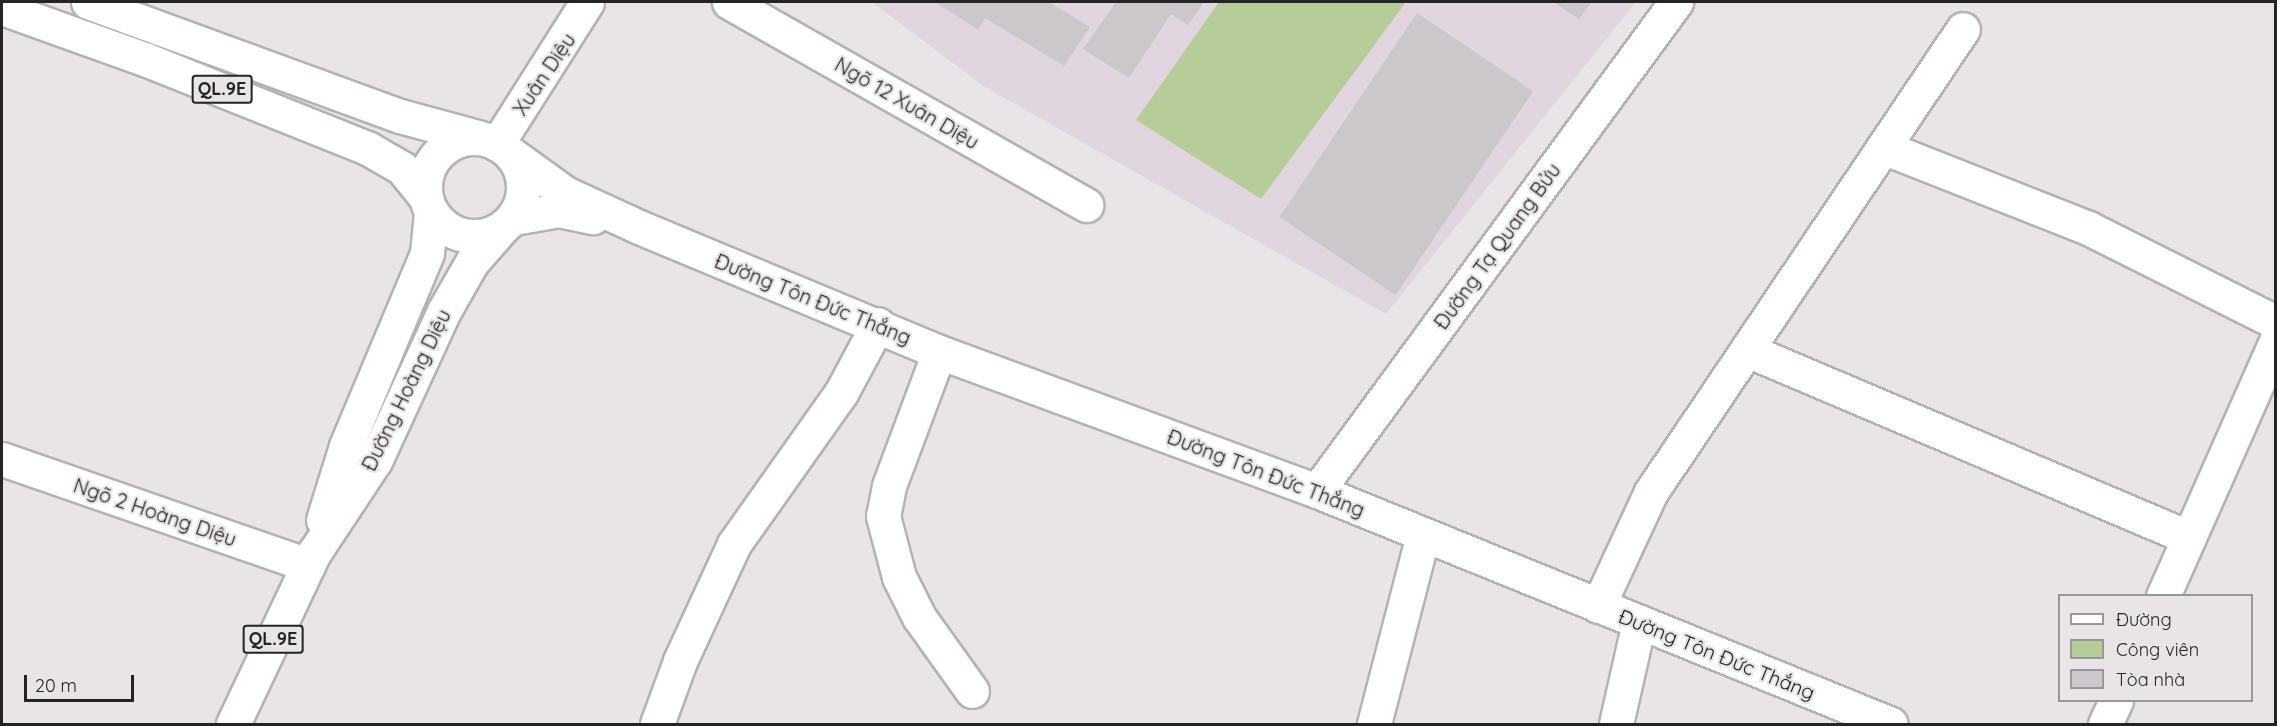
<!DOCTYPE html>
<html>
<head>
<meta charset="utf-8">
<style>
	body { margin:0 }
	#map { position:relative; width:2277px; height:726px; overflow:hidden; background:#e8e4e8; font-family:Quicksand,sans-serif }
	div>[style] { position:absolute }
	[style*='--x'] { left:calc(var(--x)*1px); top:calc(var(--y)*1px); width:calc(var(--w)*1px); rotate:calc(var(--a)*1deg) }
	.built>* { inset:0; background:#e1d6df }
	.green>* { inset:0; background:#b6cd99 }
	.building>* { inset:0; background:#ccc7cb; transform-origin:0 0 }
	.roads { filter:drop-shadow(2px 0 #b6b1b5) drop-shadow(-2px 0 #b6b1b5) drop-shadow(0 2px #b6b1b5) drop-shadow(0 -2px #b6b1b5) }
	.street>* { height:33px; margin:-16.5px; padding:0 16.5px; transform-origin:16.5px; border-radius:16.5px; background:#fff }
	.secondary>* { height:33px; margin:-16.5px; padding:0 16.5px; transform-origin:16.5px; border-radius:16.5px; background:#fff }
	.primary>* { height:33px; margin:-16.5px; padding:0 16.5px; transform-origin:16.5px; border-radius:16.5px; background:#fff }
	.primary>.ring { margin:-16.5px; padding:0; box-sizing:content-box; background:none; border:33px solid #fff; border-radius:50% }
	span { translate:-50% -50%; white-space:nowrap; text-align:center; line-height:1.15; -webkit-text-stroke:4.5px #e8e4e8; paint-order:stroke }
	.shield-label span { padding:2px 4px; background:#e8e4e8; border:2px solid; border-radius:4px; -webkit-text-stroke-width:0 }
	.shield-label { font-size:18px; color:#252325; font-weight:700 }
	.street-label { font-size:20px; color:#252325 }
	.frame { position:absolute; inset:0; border:3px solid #252325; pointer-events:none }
	.legend { position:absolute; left:2058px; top:594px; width:195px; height:108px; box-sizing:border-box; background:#e8e4e8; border:2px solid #9a979a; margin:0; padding:8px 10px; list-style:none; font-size:18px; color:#252325 }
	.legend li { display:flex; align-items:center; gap:12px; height:30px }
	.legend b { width:30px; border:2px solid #9a979a }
	.scale { position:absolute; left:24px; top:675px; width:110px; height:27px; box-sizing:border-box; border:3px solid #252325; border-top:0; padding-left:8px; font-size:18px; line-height:21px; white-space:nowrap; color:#252325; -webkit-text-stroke:4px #e8e4e8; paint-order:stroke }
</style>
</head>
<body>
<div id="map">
	<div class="built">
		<div style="clip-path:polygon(872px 2px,1636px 2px,1386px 314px,985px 87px)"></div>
	</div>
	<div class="green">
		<div style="clip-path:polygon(1219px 2px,1406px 2px,1261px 199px,1136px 120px)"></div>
	</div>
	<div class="building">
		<div style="clip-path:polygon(935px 2px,1049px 2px,1090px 27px,1064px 66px,985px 18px,978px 30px)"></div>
		<div style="clip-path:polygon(1116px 2px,1204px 2px,1188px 25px,1171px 14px,1129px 78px,1083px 49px)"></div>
		<div style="clip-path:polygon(1553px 2px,1592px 2px,1579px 19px)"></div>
		<div style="left:1417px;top:13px;width:140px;height:246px;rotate:34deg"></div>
	</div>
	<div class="roads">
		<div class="street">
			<div style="--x:729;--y:2;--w:411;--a:29.6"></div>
			<div style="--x:497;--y:144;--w:168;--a:-57.6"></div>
			<div style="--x:1885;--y:148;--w:218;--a:21.5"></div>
			<div style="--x:2088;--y:228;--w:210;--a:26.6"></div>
			<div style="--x:1747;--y:350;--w:480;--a:23"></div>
			<div style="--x:939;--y:352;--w:143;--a:110.5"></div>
			<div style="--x:889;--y:486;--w:31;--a:101"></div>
			<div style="--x:883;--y:516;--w:63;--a:75.3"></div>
			<div style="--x:899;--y:577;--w:45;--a:63.4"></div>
			<div style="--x:919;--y:617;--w:91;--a:54.4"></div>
			<div style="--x:2;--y:459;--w:324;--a:19.1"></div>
			<div style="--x:2163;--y:596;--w:279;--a:-66.1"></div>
			<div style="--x:1598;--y:606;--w:126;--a:-65.1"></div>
			<div style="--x:1651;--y:492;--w:558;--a:-56.03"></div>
			<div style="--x:657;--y:724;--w:67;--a:-69.9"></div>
			<div style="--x:680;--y:661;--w:129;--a:-65.2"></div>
			<div style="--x:734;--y:544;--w:185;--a:-54.7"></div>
			<div style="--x:841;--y:393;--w:78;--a:-61.8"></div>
			<div style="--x:1374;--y:724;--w:196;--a:-75.5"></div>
			<div style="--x:1616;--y:724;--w:105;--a:-77.3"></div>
			<div style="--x:2105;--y:724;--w:26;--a:-65"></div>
		</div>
		<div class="secondary">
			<div style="--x:511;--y:154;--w:67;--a:35.8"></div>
			<div style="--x:565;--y:193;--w:81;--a:24.7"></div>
			<div style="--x:639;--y:227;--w:325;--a:22.6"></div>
			<div style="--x:939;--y:352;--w:403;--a:20.2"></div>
			<div style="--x:1317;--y:491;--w:619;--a:22.09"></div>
			<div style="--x:514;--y:218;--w:46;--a:-10.1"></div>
			<div style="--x:559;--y:210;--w:35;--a:12"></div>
			<div style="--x:1317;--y:491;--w:607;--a:-53.72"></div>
		</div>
		<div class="primary">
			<div style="--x:88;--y:2;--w:332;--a:20.1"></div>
			<div style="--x:400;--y:116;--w:84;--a:15.2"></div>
			<div style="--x:2;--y:8;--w:154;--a:19.7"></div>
			<div style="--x:147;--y:60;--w:239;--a:21.8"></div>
			<div style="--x:369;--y:149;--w:38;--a:30"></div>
			<div style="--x:402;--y:168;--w:38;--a:51"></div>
			<div class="ring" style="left:425px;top:138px;width:65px;height:65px"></div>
			<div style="--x:323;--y:520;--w:77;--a:-72.7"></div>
			<div style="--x:346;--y:446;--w:209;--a:-67.2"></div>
			<div style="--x:427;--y:253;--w:41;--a:-84.4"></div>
			<div style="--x:233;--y:724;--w:189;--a:-64.7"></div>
			<div style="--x:314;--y:553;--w:110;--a:-56.5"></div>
			<div style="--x:375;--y:461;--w:165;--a:-65.3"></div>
			<div style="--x:444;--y:311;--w:56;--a:-60.3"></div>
			<div style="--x:472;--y:262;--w:44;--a:-48.7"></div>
		</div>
	</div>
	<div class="shield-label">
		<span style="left:222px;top:89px">QL.9E</span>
		<span style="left:273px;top:639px">QL.9E</span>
	</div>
	<div class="street-label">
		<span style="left:544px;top:74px;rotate:-56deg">Xuân Diệu</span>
		<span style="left:907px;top:103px;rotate:30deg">Ngõ 12 Xuân Diệu</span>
		<span style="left:1497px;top:246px;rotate:-54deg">Đường Tạ Quang Bửu</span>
		<span style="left:813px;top:299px;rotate:22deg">Đường Tôn Đức Thắng</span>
		<span style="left:406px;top:390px;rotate:-64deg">Đường Hoàng Diệu</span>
		<span style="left:1266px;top:473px;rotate:21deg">Đường Tôn Đức Thắng</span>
		<span style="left:155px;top:512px;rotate:19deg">Ngõ 2 Hoàng Diệu</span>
		<span style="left:1717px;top:654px;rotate:22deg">Đường Tôn Đức Thắng</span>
	</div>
	<div class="frame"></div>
	<ul class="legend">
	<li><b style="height:8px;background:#fff"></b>Đường</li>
	<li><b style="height:16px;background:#b6cd99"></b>Công viên</li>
	<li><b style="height:16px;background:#ccc7cb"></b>Tòa nhà</li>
	</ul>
	<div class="scale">20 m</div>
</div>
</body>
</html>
